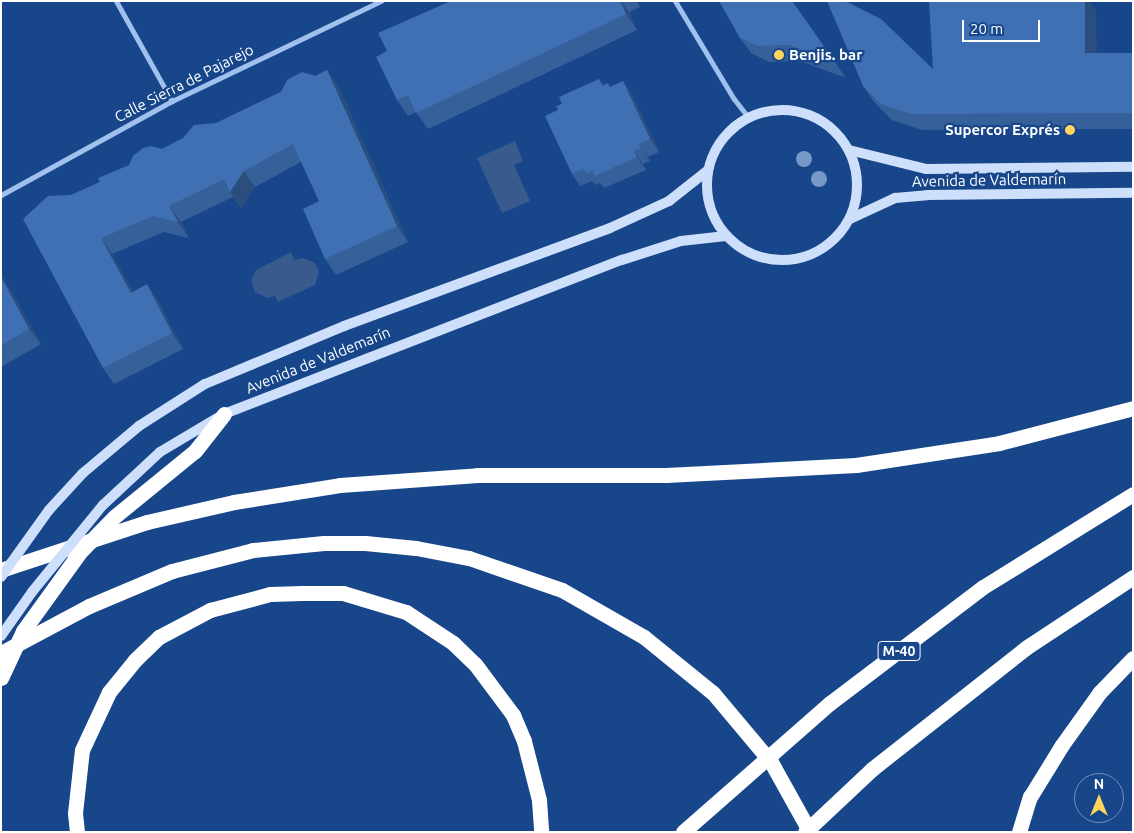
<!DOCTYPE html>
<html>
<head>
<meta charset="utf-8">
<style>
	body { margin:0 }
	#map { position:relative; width:1134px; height:833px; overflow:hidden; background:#17468a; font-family:Ubuntu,sans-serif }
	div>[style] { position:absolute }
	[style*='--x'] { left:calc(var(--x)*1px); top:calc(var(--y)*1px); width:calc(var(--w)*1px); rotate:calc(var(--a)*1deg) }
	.water>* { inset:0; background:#385a8d }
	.street>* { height:5px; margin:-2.5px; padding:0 2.5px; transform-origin:2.5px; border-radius:2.5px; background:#a0c1ee }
	.secondary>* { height:10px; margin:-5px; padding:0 5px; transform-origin:5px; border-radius:5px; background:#cddffa }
	.secondary>.ring { margin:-5px; padding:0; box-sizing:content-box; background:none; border:10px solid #cddffa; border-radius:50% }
	.highway>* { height:15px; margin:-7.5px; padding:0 7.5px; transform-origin:7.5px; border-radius:7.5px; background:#fff }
	.secondary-bridge>* { height:10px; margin:-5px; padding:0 5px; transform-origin:5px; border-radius:5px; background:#cddffa }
	.highway-bridge>* { height:15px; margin:-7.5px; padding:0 7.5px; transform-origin:7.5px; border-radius:7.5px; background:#fff }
	.trees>* { width:16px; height:16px; margin:-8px; border-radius:50%; background:#7798c8 }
	.wall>* { inset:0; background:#36609a }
	.shaded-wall>* { inset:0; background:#2c4e7d }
	.building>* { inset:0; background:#3f70b3 }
	.dots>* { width:14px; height:14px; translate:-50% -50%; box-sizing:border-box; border:2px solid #17468a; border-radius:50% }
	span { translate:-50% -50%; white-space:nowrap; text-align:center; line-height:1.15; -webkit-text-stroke:4.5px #17468a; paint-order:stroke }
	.shield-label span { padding:1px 4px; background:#17468a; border:1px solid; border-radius:4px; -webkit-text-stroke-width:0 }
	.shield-label { font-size:14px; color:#fff; font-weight:700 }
	.poi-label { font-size:15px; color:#fff; font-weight:700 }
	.left { translate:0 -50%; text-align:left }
	.right { translate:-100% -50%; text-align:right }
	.street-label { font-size:15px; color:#fff }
	.frame { position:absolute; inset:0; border:2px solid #fff; pointer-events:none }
	.north { position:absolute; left:1074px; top:773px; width:50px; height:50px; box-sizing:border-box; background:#17468a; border:1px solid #7490b9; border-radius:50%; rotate:0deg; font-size:14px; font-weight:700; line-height:20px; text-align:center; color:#fff }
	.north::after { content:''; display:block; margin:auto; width:18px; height:22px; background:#ffd55d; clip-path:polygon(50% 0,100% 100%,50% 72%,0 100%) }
	.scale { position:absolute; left:962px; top:20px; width:78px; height:22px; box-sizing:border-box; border:2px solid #fff; border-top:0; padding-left:6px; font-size:15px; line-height:18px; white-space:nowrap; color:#fff; -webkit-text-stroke:4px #17468a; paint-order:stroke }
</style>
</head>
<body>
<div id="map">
	<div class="water">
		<div style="clip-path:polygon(515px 141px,523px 161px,514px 165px,530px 201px,502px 213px,477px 158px)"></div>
		<div style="clip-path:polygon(291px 252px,294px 260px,303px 258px,315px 263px,319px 272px,315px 285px,278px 302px,275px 296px,268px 298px,255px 292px,251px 280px,256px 270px)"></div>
	</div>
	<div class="street">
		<div style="--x:116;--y:1;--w:115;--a:60.8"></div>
		<div style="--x:675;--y:1;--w:114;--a:59"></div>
		<div style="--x:734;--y:99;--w:23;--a:52"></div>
		<div style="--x:1;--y:195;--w:195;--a:-28.8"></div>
		<div style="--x:172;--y:101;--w:232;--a:-25.6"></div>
	</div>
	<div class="secondary">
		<div class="ring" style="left:707px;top:110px;width:140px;height:140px"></div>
		<div style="--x:849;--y:150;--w:79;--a:13.9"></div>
		<div style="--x:926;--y:169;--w:207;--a:-0.6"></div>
		<div style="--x:850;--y:219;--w:50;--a:-25"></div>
		<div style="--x:895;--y:198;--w:32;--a:-5"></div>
		<div style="--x:927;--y:195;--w:206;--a:-0.6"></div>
		<div style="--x:344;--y:326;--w:283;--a:-20.2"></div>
		<div style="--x:610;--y:228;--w:65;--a:-24.6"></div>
		<div style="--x:669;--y:201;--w:48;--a:-38.3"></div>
		<div style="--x:224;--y:414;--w:427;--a:-21.2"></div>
		<div style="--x:622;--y:260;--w:62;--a:-17.9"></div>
		<div style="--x:681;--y:241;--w:45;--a:-6.3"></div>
		<div style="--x:1;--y:636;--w:54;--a:-54.8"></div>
	</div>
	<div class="highway">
		<div style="--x:1;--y:570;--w:154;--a:-18.2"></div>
		<div style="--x:147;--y:522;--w:89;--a:-12.9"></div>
		<div style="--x:234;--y:502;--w:107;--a:-9.1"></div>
		<div style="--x:340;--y:485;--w:138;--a:-4.1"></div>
		<div style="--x:478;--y:475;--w:188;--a:0"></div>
		<div style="--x:666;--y:475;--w:190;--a:-3"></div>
		<div style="--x:856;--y:465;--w:145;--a:-8.7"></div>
		<div style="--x:999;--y:443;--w:138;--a:-14.6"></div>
		<div style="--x:1;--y:653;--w:100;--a:-28.1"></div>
		<div style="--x:89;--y:606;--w:90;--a:-22.9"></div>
		<div style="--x:172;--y:571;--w:84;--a:-14.5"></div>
		<div style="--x:253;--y:550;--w:71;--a:-5.6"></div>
		<div style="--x:324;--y:543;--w:41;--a:0"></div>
		<div style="--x:365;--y:543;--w:51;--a:5.6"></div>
		<div style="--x:416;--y:548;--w:54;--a:10.7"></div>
		<div style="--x:469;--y:558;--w:98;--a:19"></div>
		<div style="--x:562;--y:590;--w:95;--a:29.8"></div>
		<div style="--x:644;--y:637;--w:89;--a:39.1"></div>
		<div style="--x:77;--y:832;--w:19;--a:-96"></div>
		<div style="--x:75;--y:813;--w:63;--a:-83.7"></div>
		<div style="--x:82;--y:750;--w:64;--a:-65"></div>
		<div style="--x:109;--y:692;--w:41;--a:-50.9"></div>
		<div style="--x:135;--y:660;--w:33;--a:-44"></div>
		<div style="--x:159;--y:637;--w:58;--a:-27.9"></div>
		<div style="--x:210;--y:610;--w:62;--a:-14.9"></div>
		<div style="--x:270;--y:594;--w:32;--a:-2"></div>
		<div style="--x:302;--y:593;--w:41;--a:0"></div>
		<div style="--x:343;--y:593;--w:66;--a:16.8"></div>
		<div style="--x:406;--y:612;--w:56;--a:33.4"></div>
		<div style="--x:453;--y:643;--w:30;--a:44"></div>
		<div style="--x:475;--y:664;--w:64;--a:53.3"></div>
		<div style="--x:513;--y:715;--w:28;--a:67"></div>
		<div style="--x:524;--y:741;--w:61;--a:75.7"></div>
		<div style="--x:539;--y:800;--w:32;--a:86"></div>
		<div style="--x:683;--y:832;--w:196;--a:-41.3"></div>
		<div style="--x:830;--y:703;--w:192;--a:-37.2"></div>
		<div style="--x:983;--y:587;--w:176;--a:-31.8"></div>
		<div style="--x:805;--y:832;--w:92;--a:-43.2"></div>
		<div style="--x:872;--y:769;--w:197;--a:-38.2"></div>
		<div style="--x:1027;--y:647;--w:127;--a:-33.4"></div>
		<div style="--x:1019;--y:832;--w:37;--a:-73"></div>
		<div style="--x:1030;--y:797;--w:61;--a:-58.4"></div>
		<div style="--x:1062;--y:745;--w:65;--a:-54.4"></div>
		<div style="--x:1100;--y:692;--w:47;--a:-45.9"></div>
	</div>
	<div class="secondary-bridge">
		<div style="--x:1;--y:577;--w:82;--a:-54.4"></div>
		<div style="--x:49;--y:510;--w:50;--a:-47.4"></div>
		<div style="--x:83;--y:473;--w:73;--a:-40"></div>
		<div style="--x:139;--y:426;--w:78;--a:-32.5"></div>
		<div style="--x:205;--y:384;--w:151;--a:-22.6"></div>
		<div style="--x:32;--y:592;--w:112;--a:-50.8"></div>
		<div style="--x:103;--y:505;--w:78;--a:-42.9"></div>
		<div style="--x:160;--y:452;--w:66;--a:-30.8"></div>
	</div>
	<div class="highway-bridge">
		<div style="--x:1;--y:678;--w:52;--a:-64.9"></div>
		<div style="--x:23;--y:631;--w:97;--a:-54.2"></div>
		<div style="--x:80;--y:552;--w:49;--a:-45.8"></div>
		<div style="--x:114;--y:517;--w:104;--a:-39.2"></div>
		<div style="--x:195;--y:451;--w:47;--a:-51.9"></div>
		<div style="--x:713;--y:693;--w:90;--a:50"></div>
		<div style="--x:771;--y:762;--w:80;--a:60.9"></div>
	</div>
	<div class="trees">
		<div style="left:804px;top:159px"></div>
		<div style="left:819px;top:179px"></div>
	</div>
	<div class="wall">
		<div style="clip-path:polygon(451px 1px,637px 1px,640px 7px,629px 12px,637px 30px,428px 129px,416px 112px,408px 116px,397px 100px,387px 51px)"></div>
		<div style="clip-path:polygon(792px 1px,846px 78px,800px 61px,769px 62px,751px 53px,740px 38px)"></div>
		<div style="clip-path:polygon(1085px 1px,1089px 1px,1096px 12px,1096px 53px,1133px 53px,1133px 129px,922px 130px,892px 120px,874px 102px,863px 86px,933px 69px)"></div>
		<div style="clip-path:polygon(327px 70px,338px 86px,408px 242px,336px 275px,325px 259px,319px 201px,301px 162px,255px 187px,241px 208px,233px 197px,181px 222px,189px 238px,164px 232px,112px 254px,133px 292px,158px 300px,183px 349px,114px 384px,103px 368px,71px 195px,100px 182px,129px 165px)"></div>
		<div style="clip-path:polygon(599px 79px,603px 85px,610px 87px,623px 81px,632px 94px,659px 152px,648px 157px,650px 161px,643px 164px,646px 170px,604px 188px,600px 183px,595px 185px,592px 181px,580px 186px,572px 174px,558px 110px,562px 104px)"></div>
		<div style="clip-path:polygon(1px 273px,41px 344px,1px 367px)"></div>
	</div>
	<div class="shaded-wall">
		<div style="clip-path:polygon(620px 1px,621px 1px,629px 12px,637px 30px,626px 14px)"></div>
		<div style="clip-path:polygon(1085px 1px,1089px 1px,1096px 12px,1097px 69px,1085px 53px)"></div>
		<div style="clip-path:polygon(327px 70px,338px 86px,408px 242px,397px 226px)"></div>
		<div style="clip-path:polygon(623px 81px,632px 94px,659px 152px,650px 139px)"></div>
		<div style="clip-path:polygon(639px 144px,648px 157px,650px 161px,641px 148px)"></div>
		<div style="clip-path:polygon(634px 151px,643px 164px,646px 170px,637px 157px)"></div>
		<div style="clip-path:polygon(244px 171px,255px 187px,241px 208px,230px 192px)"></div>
		<div style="clip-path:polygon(169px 206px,181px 222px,189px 238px,178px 222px)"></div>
		<div style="clip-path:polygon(101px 238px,112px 254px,143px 309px,131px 293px)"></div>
		<div style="clip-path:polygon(1px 273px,41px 344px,29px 329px,1px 277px)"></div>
		<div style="clip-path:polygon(147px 284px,158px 300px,183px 349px,172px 333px)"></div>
	</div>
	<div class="building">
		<div style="clip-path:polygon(451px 1px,620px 1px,626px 14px,416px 113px,408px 95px,397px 100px,376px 57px,387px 51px,378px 33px)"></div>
		<div style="clip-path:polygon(719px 1px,792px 1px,835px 62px,789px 45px,758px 46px,740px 38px)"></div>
		<div style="clip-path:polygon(827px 1px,845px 1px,881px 19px,933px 69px,929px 1px,1085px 1px,1085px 53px,1133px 53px,1133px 113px,911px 114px,881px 104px,863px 86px)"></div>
		<div style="clip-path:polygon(327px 70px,397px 226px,325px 259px,303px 209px,319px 201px,293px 144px,244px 171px,230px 192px,224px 179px,169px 206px,178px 222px,153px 216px,101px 238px,131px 293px,147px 284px,172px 333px,103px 368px,23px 219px,48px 196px,71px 195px,100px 182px,98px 178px,129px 165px,133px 156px,143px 148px,151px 146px,162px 149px,183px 138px,194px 125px,216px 123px,270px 97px,281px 92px,287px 80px,302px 72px,316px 76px)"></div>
		<div style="clip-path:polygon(599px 79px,602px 86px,608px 83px,610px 87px,623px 81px,650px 139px,639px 144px,641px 148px,634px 151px,637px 157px,595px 176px,593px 170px,586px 173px,584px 168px,572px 174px,545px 116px,558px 110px,556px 106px,562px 104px,559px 97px)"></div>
		<div style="clip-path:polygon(1px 277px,29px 329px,1px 345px)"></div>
	</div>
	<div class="dots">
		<div style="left:779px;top:55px;background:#ffd55d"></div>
		<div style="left:1070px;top:130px;background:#ffd55d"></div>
	</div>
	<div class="shield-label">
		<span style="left:899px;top:651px">M-40</span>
	</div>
	<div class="poi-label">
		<span class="left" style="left:789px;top:55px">Benjis. bar</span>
		<span class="right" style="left:1060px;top:130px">Supercor Exprés</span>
	</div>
	<div class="street-label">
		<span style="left:184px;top:83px;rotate:-27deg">Calle Sierra de Pajarejo</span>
		<span style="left:989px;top:180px;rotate:-1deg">Avenida de Valdemarín</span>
		<span style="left:318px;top:360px;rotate:-22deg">Avenida de Valdemarín</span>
	</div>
	<div class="frame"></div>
	<div class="north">N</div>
	<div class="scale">20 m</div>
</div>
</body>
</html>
